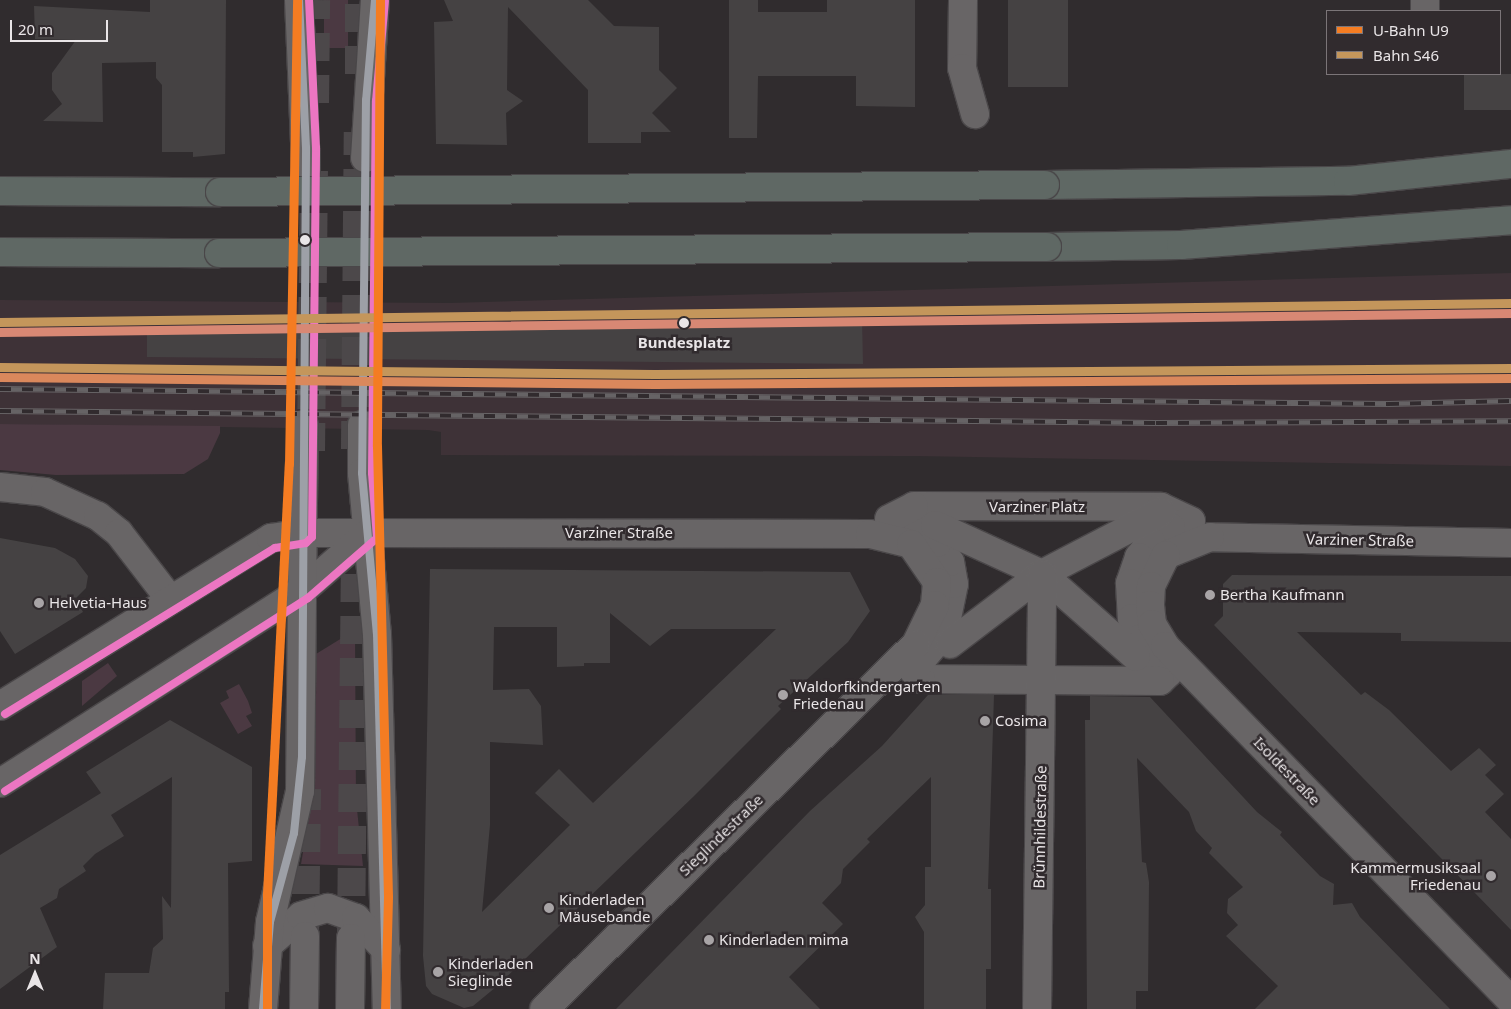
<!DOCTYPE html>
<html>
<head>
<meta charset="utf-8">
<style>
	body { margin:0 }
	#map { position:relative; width:1511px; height:1009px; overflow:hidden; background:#302c2e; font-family:"Noto Sans",sans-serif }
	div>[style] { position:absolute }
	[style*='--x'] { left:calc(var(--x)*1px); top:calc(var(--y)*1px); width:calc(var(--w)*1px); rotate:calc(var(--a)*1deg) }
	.built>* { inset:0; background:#3e3237 }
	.green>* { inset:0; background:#4b3942; transform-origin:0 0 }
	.building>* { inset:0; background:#454243; transform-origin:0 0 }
	.secondary-tunnel>* { height:28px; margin-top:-14px; transform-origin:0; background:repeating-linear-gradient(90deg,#4c484a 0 28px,transparent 0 42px) }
	.roads { filter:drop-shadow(1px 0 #4a4749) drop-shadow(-1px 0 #4a4749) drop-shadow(0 1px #4a4749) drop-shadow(0 -1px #4a4749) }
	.street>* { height:28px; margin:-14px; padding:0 14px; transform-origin:14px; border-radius:14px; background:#686566 }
	.secondary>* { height:28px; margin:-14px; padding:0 14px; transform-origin:14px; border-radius:14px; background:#686566 }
	.highway>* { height:28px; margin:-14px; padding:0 14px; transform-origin:14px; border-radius:14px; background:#5f6864 }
	.rail>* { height:5.5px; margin-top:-2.75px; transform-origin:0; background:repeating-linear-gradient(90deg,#312b2e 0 11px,#666365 0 22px); box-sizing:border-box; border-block:1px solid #666365 }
	.bridges { filter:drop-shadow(1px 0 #4a4749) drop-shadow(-1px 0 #4a4749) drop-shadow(0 1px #4a4749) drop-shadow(0 -1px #4a4749) }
	.highway-bridge>* { height:28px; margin:-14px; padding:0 14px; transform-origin:14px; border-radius:14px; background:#5f6864 }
	.bus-1>* { height:8px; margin:-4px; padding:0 4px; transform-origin:4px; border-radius:4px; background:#9da0a7 }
	.bus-2>* { height:8px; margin:-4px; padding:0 4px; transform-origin:4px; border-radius:4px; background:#ec76c2 }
	.rail-1>* { height:9px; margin:-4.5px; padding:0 4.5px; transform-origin:4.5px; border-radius:4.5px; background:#c4965b }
	.rail-2>* { height:9px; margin:-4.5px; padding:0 4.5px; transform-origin:4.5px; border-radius:4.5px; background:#d88874 }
	.rail-3>* { height:9px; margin:-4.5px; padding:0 4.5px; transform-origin:4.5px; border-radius:4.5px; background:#da885c }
	.metro-1>* { height:9px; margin:-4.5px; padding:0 4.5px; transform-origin:4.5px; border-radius:4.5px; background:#f47c22 }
	.dots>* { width:14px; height:14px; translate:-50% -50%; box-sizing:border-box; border:2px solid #312b2e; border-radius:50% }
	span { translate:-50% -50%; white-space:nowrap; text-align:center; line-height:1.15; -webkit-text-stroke:5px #312b2e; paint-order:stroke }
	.stop-label { font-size:15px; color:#e9e5e7; font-weight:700 }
	.street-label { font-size:15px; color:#e9e5e7 }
	.poi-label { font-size:15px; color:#e9e5e7 }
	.left { translate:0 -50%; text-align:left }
	.right { translate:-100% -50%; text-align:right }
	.legend { position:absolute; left:1326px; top:10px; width:175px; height:65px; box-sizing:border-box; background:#312b2e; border:1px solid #7b7578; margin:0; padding:6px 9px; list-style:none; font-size:15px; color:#e9e5e7 }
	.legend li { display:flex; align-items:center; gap:10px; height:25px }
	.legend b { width:25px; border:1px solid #7b7578 }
	.north { position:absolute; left:10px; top:949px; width:50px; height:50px; -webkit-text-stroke:4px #312b2e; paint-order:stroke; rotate:0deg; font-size:14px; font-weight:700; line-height:20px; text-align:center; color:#e9e5e7 }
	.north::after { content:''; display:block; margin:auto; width:18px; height:22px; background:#e9e5e7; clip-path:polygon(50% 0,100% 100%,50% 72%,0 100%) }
	.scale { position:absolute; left:10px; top:20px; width:98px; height:22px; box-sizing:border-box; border:2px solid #e9e5e7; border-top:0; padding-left:6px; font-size:15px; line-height:18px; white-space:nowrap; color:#e9e5e7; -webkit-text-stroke:4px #312b2e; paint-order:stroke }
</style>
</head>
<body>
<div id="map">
	<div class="built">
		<div style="clip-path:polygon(1511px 273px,1511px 466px,915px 456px,441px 455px,441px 432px,428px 430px,0 424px,0 300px,450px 303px)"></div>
	</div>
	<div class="green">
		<div style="left:324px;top:0;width:24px;height:48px"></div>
		<div style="clip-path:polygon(0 424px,220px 426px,220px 433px,208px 459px,184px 474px,56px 475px,0 470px)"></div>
		<div style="clip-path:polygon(355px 630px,356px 800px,363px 866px,301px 864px,315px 782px,316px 654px)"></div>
		<div style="clip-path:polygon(108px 663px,117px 676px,82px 706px,82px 681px)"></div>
		<div style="clip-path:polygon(239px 684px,248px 701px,252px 713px,246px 716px,252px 726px,238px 734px,220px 703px,229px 698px,226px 691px)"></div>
	</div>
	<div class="building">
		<div style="clip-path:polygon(150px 0,226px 0,225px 154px,193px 157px,193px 152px,162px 152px,162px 85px,156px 78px,156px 62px,102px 63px,103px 122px,43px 121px,62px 104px,52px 90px,52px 73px,76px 40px,35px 39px,34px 6px,150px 12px)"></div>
		<div style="clip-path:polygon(444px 0,588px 0,614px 26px,659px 27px,659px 70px,677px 88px,652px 113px,671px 132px,641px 132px,641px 143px,588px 143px,588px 90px,508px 7px,507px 90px,523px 101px,506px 113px,507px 145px,436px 144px,434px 22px,453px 21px)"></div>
		<div style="clip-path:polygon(729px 0,758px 0,758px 12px,827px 12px,827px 0,915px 0,915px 107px,856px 106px,856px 76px,758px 76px,757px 138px,729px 138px)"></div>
		<div style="left:1008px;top:0;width:60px;height:87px"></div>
		<div style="left:1464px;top:74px;width:47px;height:36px"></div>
		<div style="clip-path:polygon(862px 319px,863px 364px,147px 357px,147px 330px)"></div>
		<div style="clip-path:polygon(0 538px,55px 548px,75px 559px,88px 576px,86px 588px,76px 598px,83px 612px,15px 654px,0 631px)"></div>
		<div style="clip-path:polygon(evenodd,430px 569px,850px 572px,870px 611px,848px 642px,778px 706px,781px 709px,693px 797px,496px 987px,473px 1006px,464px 1008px,432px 994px,426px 986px,423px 956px,430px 569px,610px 613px,650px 646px,671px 629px,776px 629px,593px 803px,559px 769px,535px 793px,570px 825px,482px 912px,490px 825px,490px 742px,543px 745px,541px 706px,529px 689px,493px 690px,494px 627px,557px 627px,557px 667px,584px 666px,584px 663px,610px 663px,610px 613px)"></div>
		<div style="clip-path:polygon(1232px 575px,1511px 576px,1511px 642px,1401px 641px,1401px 633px,1297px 632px,1361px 695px,1365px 692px,1389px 710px,1451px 771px,1479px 748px,1496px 765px,1485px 775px,1504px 794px,1485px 812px,1511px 839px,1511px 930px,1214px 625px,1223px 616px,1223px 584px)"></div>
		<div style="clip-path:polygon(928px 695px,994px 695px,988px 889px,991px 889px,991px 969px,986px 969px,986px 1009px,924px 1009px,924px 932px,915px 917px,925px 905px,925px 867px,931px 867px,931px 777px,867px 839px,870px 842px,843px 869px,841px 883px,822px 903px,843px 924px,789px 977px,820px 1009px,616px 1009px,810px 811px,882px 746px)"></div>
		<div style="clip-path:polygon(1090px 696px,1150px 697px,1257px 812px,1282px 832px,1280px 835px,1320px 876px,1334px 884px,1333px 905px,1352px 903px,1360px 917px,1450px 1009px,1255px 1009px,1278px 986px,1226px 936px,1238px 925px,1227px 913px,1228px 899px,1243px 887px,1209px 853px,1212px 848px,1196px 831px,1189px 812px,1137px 758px,1142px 862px,1146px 863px,1149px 882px,1148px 991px,1136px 991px,1136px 1009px,1087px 1009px,1085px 720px,1090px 720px)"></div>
		<div style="clip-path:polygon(170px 720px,252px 767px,252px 861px,228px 863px,229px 992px,225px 992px,225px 1009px,103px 1009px,105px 973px,149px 973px,153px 948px,163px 939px,162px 896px,171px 908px,172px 777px,111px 815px,124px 836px,95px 854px,83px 866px,86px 871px,59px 889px,57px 898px,40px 908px,57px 947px,0 989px,0 855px,101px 793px,86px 772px)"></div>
	</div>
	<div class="secondary-tunnel">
		<div style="--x:359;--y:74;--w:74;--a:-90"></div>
		<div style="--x:315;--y:103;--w:103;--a:-89.4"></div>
		<div style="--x:355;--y:449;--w:317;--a:-89.5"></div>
		<div style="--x:311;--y:451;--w:285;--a:-89.4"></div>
		<div style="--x:305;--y:936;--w:147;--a:-89.2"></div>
		<div style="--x:351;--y:938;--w:413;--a:-89.4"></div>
	</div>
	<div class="roads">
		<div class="street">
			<div style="--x:963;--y:0;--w:68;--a:90.8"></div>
			<div style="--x:962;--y:68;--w:48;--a:74.2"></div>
			<div style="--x:1425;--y:11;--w:11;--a:-90"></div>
			<div style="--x:0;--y:487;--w:45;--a:6.3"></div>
			<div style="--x:45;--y:492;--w:58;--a:24.4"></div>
			<div style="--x:98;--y:516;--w:27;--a:39"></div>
			<div style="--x:119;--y:533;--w:82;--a:52.4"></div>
			<div style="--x:914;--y:506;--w:247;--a:0.2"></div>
			<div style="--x:1161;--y:507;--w:33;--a:25"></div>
			<div style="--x:1191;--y:521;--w:21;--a:163"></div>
			<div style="--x:1171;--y:527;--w:25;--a:143"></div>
			<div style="--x:1151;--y:542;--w:19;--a:129"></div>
			<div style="--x:1139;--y:557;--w:28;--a:109"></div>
			<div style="--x:1130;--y:583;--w:35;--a:87"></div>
			<div style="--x:1132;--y:618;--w:22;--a:72"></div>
			<div style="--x:1139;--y:639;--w:45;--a:49.5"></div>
			<div style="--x:1168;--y:673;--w:11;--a:135"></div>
			<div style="--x:1160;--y:681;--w:239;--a:-179.5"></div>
			<div style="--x:921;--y:679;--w:12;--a:-132"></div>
			<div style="--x:913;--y:670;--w:48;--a:-50"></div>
			<div style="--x:944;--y:633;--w:50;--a:-78.5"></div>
			<div style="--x:954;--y:584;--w:22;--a:-100"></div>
			<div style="--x:950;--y:562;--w:23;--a:-124"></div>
			<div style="--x:937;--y:543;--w:25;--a:-143"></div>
			<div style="--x:917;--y:528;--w:29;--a:-162"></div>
			<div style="--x:889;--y:519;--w:28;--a:-27"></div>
			<div style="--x:935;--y:525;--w:118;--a:24.6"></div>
			<div style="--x:1042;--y:574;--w:125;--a:41.4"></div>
			<div style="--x:368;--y:533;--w:502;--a:0.11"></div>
			<div style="--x:870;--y:534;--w:42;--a:13.7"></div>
			<div style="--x:911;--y:544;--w:46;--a:55.6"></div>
			<div style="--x:937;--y:582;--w:23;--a:95"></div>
			<div style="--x:935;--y:605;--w:43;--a:116"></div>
			<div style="--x:916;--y:644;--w:521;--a:135.54"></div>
			<div style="--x:1511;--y:543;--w:301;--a:-178.9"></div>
			<div style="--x:1210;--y:537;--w:48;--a:157.8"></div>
			<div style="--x:1166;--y:555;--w:34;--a:116"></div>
			<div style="--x:1151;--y:586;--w:19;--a:93"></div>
			<div style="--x:1150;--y:605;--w:19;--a:84"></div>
			<div style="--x:1152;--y:624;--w:26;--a:59"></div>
			<div style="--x:1165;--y:646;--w:496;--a:45.7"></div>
			<div style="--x:950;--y:644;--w:116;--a:-37.3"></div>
			<div style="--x:1042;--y:574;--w:134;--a:-27.5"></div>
			<div style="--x:1037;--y:1009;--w:435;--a:-89.3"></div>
		</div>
		<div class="secondary">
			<div style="--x:299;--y:0;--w:168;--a:87.6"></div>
			<div style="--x:365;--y:158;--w:158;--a:-86.4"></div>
			<div style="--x:362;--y:425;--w:48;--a:90"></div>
			<div style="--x:362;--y:473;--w:162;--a:84.7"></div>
			<div style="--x:377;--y:634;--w:375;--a:88.5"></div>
			<div style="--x:0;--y:706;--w:319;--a:-31.8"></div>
			<div style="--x:271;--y:538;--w:32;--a:-9"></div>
			<div style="--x:303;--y:533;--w:65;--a:0"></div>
			<div style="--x:0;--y:783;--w:359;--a:-32.5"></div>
			<div style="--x:303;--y:590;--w:86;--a:-41.2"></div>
			<div style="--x:267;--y:946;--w:45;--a:-41.4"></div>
			<div style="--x:301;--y:916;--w:28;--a:-17"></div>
			<div style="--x:328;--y:908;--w:30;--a:20"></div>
			<div style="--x:356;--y:918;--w:44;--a:46.8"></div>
			<div style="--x:263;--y:1009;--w:87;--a:-85.4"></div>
			<div style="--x:270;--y:922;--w:134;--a:-77.1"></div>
			<div style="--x:300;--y:791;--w:366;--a:-89.4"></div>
			<div style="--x:304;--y:1009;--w:73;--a:-89.2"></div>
			<div style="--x:350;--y:1009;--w:71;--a:-89.2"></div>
		</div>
		<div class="highway">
			<div style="--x:1045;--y:185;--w:303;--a:-0.8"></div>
			<div style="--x:1348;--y:181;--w:164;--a:-6"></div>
			<div style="--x:0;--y:191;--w:220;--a:0.3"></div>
			<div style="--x:1047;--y:247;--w:134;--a:-0.9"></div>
			<div style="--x:1181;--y:245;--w:331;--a:-4.3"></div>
			<div style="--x:0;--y:252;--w:219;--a:0.3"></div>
		</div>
	</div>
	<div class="rail">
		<div style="--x:0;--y:389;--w:1388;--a:0.62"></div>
		<div style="--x:1388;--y:404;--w:123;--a:-1.4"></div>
		<div style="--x:0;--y:411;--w:1156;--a:0.59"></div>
		<div style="--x:1156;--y:423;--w:355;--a:-0.3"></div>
	</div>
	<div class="bridges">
		<div class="highway-bridge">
			<div style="--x:220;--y:192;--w:825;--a:-0.49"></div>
			<div style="--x:219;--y:253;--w:828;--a:-0.42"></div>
		</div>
	</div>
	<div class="bus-1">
		<div style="--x:375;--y:0;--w:100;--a:95.1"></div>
		<div style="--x:366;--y:100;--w:373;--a:90.6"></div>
		<div style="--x:362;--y:473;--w:162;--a:84.7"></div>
		<div style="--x:377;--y:634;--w:375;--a:88.5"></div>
		<div style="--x:263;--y:1009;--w:87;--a:-85.4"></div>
		<div style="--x:270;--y:922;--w:92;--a:-74.9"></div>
		<div style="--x:294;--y:833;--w:76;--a:-84"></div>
		<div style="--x:302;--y:757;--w:609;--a:-89.62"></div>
		<div style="--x:306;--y:148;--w:148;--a:-92.7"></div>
	</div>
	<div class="bus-2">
		<div style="--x:5;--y:714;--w:317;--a:-31.6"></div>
		<div style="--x:275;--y:548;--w:31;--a:-9"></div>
		<div style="--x:306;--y:543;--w:8;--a:-45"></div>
		<div style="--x:312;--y:537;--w:389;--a:-89.4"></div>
		<div style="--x:316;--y:148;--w:148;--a:-92.7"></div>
		<div style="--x:5;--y:791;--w:359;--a:-32.5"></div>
		<div style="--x:308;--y:598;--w:91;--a:-41"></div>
		<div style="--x:377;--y:538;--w:65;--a:-94.4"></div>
		<div style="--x:372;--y:473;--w:372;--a:-89.4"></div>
		<div style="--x:376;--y:101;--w:100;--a:-84.9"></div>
	</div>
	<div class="rail-1">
		<div style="--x:0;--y:322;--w:1511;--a:-0.72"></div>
		<div style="--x:0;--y:367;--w:654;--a:0.61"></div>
		<div style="--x:654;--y:374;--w:857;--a:-0.4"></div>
	</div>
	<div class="rail-2">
		<div style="--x:0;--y:332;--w:1511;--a:-0.72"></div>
	</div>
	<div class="rail-3">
		<div style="--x:0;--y:377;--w:654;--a:0.61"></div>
		<div style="--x:654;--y:384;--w:857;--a:-0.4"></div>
	</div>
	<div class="metro-1">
		<div style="--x:380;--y:0;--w:446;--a:90.4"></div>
		<div style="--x:377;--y:446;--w:451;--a:88.6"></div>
		<div style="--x:388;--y:897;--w:112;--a:91.5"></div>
		<div style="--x:267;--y:1009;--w:115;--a:-90"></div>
		<div style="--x:267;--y:894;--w:431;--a:-87.1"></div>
		<div style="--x:289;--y:464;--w:464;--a:-89"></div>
	</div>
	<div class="dots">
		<div style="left:305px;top:240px;background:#e9e5e7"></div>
		<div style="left:684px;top:323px;background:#e9e5e7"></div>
		<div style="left:1210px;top:595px;background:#a8a4a6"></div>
		<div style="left:39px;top:603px;background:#a8a4a6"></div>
		<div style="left:783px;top:695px;background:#a8a4a6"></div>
		<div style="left:985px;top:721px;background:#a8a4a6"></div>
		<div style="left:1491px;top:876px;background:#a8a4a6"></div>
		<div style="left:549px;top:908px;background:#a8a4a6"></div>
		<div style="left:709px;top:940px;background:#a8a4a6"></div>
		<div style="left:438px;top:972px;background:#a8a4a6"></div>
	</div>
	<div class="stop-label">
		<span style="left:684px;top:343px">Bundesplatz</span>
	</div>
	<div class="street-label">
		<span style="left:1037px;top:507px">Varziner Platz</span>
		<span style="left:619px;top:533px">Varziner Straße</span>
		<span style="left:1360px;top:540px;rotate:1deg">Varziner Straße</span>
		<span style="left:1287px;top:771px;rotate:46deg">Isoldestraße</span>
		<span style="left:1040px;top:827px;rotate:-89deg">Brünnhildestraße</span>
		<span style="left:721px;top:835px;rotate:-44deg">Sieglindestraße</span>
	</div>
	<div class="poi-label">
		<span class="left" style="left:1220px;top:595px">Bertha Kaufmann</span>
		<span class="left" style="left:49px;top:603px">Helvetia-Haus</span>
		<span class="left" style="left:793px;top:695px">Waldorfkindergarten<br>Friedenau</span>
		<span class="left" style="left:995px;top:721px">Cosima</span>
		<span class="right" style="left:1481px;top:876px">Kammermusiksaal<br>Friedenau</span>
		<span class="left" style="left:559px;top:908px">Kinderladen<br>Mäusebande</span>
		<span class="left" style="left:719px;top:940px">Kinderladen mima</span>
		<span class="left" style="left:448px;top:972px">Kinderladen<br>Sieglinde</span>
	</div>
	<ul class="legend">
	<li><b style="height:6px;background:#f47c22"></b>U-Bahn U9</li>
	<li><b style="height:6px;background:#c4965b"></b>Bahn S46</li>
	</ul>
	<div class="north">N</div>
	<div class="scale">20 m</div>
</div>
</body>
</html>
